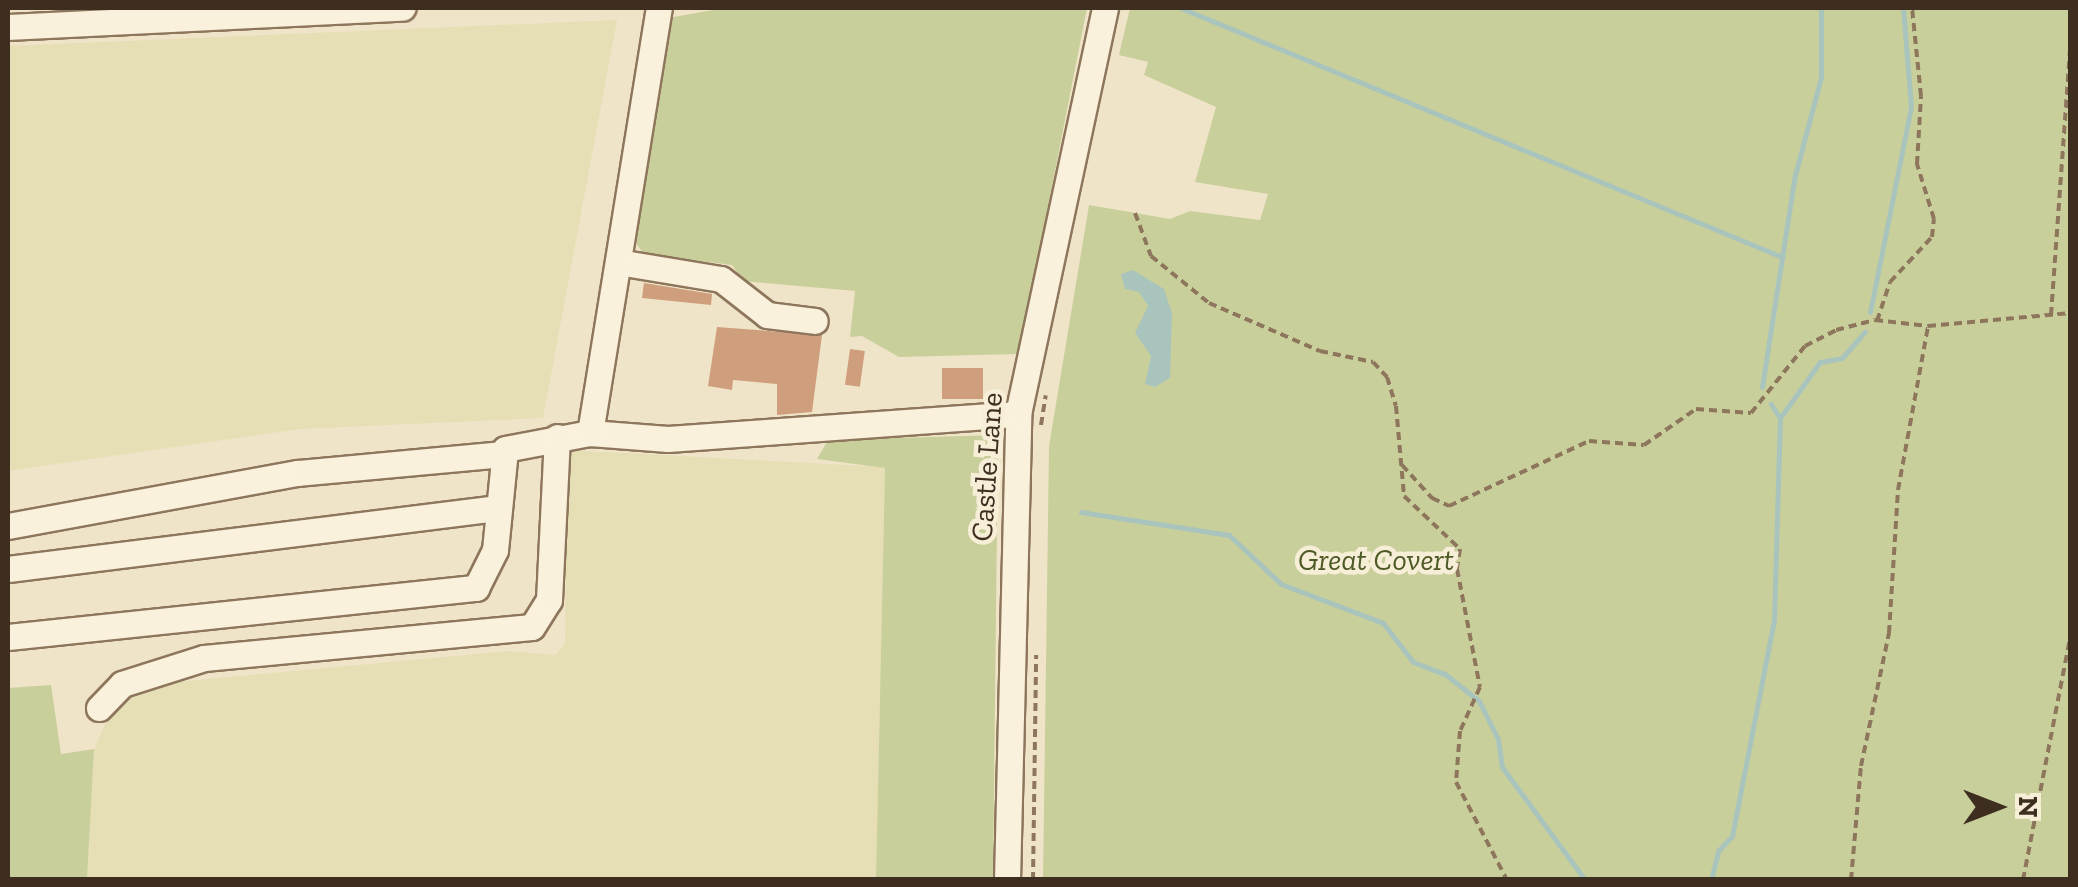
<!DOCTYPE html>
<html>
<head>
<meta charset="utf-8">
<style>
	body { margin:0 }
	#map { position:relative; width:2078px; height:887px; overflow:hidden; background:#f0e4c8; font-family:"Zilla Slab",serif }
	div>[style] { position:absolute }
	[style*='--x'] { left:calc(var(--x)*1px); top:calc(var(--y)*1px); width:calc(var(--w)*1px); rotate:calc(var(--a)*1deg) }
	.farmland>* { inset:0; background:#e6deb5 }
	.green>* { inset:0; background:#c9cf9b }
	.water>* { inset:0; background:#a9c4bc }
	.stream>* { height:5px; margin:-2.5px; padding:0 2.5px; transform-origin:2.5px; border-radius:2.5px; background:#a9c4bc }
	.building>* { inset:0; background:#cf9f7d; transform-origin:0 0 }
	.path>* { height:4px; margin-top:-2px; transform-origin:0; background:repeating-linear-gradient(90deg,#8d765c 0 8px,transparent 0 13px) }
	.roads { filter:drop-shadow(2px 0 #8d765c) drop-shadow(-2px 0 #8d765c) drop-shadow(0 2px #8d765c) drop-shadow(0 -2px #8d765c) }
	.minor>* { height:25px; margin:-12.5px; padding:0 12.5px; transform-origin:12.5px; border-radius:12.5px; background:#faf1dc }
	span { translate:-50% -50%; white-space:nowrap; text-align:center; line-height:1.15; -webkit-text-stroke:9px #f7eed8; paint-order:stroke }
	.street-label { font-size:30px; color:#3d2e20 }
	.park-label { font-size:30px; color:#4d5a26; font-style:italic }
	.frame { position:absolute; inset:0; border:10px solid #3d2e20; pointer-events:none }
	.north { position:absolute; left:1948px; top:757px; width:100px; height:100px; -webkit-text-stroke:8px #f7eed8; paint-order:stroke; rotate:90deg; font-size:28px; font-weight:700; line-height:40px; text-align:center; color:#3d2e20 }
	.north::after { content:''; display:block; margin:auto; width:35px; height:45px; background:#3d2e20; clip-path:polygon(50% 0,100% 100%,50% 72%,0 100%) }
</style>
</head>
<body>
<div id="map">
	<div class="farmland">
		<div style="clip-path:polygon(617px 20px,543px 418px,300px 429px,8px 471px,8px 46px)"></div>
		<div style="clip-path:polygon(567px 450px,885px 467px,876px 879px,87px 880px,94px 749px,122px 687px,508px 651px,555px 655px,565px 644px)"></div>
	</div>
	<div class="green">
		<div style="clip-path:polygon(724px 8px,1087px 8px,1019px 354px,899px 357px,862px 336px,850px 337px,855px 291px,743px 281px,732px 265px,644px 254px,631px 237px,668px 18px)"></div>
		<div style="clip-path:polygon(1130px 8px,2070px 8px,2070px 879px,1043px 880px,1049px 446px,1089px 205px,1170px 219px,1190px 211px,1260px 220px,1268px 194px,1195px 182px,1216px 107px,1144px 75px,1148px 62px,1119px 55px)"></div>
		<div style="clip-path:polygon(998px 435px,993px 879px,876px 879px,885px 468px,817px 459px,828px 440px)"></div>
		<div style="clip-path:polygon(51px 685px,61px 754px,94px 749px,87px 879px,8px 879px,8px 688px)"></div>
	</div>
	<div class="water">
		<div style="clip-path:polygon(1133px 270px,1164px 289px,1172px 313px,1170px 378px,1155px 387px,1145px 384px,1151px 356px,1135px 333px,1148px 306px,1139px 292px,1125px 289px,1121px 274px)"></div>
	</div>
	<div class="stream">
		<div style="--x:1181;--y:8;--w:651;--a:22.5"></div>
		<div style="--x:1870;--y:312;--w:209;--a:-78.7"></div>
		<div style="--x:1911;--y:107;--w:99;--a:-94.6"></div>
		<div style="--x:1762;--y:387;--w:215;--a:-81.2"></div>
		<div style="--x:1795;--y:175;--w:101;--a:-75.1"></div>
		<div style="--x:1821;--y:77;--w:69;--a:-90"></div>
		<div style="--x:1780;--y:418;--w:69;--a:-54.5"></div>
		<div style="--x:1820;--y:362;--w:22;--a:-10"></div>
		<div style="--x:1842;--y:358;--w:35;--a:-49"></div>
		<div style="--x:1081;--y:512;--w:150;--a:8.8"></div>
		<div style="--x:1229;--y:535;--w:71;--a:43.3"></div>
		<div style="--x:1281;--y:584;--w:109;--a:20.9"></div>
		<div style="--x:1383;--y:623;--w:49;--a:52.4"></div>
		<div style="--x:1413;--y:662;--w:34;--a:21"></div>
		<div style="--x:1445;--y:674;--w:43;--a:38.5"></div>
		<div style="--x:1479;--y:701;--w:42;--a:63.4"></div>
		<div style="--x:1498;--y:739;--w:28;--a:82"></div>
		<div style="--x:1502;--y:767;--w:140;--a:53.7"></div>
		<div style="--x:1711;--y:880;--w:30;--a:-76"></div>
		<div style="--x:1718;--y:851;--w:21;--a:-47"></div>
		<div style="--x:1732;--y:836;--w:221;--a:-79"></div>
		<div style="--x:1774;--y:619;--w:201;--a:-88.3"></div>
		<div style="--x:1780;--y:418;--w:17;--a:-123"></div>
	</div>
	<div class="building">
		<div style="clip-path:polygon(644px 283px,712px 294px,711px 305px,642px 298px)"></div>
		<div style="clip-path:polygon(717px 327px,822px 335px,812px 412px,777px 415px,777px 384px,733px 380px,732px 390px,708px 386px)"></div>
		<div style="left:850px;top:349px;width:15px;height:36px;rotate:8deg"></div>
		<div style="left:942px;top:368px;width:41px;height:31px"></div>
	</div>
	<div class="path">
		<div style="--x:1135;--y:213;--w:46;--a:69.6"></div>
		<div style="--x:1151;--y:256;--w:75;--a:39"></div>
		<div style="--x:1209;--y:303;--w:121;--a:23.4"></div>
		<div style="--x:1320;--y:351;--w:54;--a:11.7"></div>
		<div style="--x:1373;--y:362;--w:21;--a:47"></div>
		<div style="--x:1387;--y:377;--w:30;--a:73"></div>
		<div style="--x:1396;--y:406;--w:90;--a:84.9"></div>
		<div style="--x:1404;--y:496;--w:77;--a:43.4"></div>
		<div style="--x:1460;--y:549;--w:20;--a:99"></div>
		<div style="--x:1457;--y:569;--w:120;--a:79"></div>
		<div style="--x:1480;--y:687;--w:48;--a:114.4"></div>
		<div style="--x:1460;--y:731;--w:51;--a:94.5"></div>
		<div style="--x:1456;--y:782;--w:110;--a:62.5"></div>
		<div style="--x:2051;--y:315;--w:266;--a:-85.9"></div>
		<div style="--x:1877;--y:321;--w:41;--a:-71.6"></div>
		<div style="--x:1890;--y:282;--w:62;--a:-47"></div>
		<div style="--x:1932;--y:237;--w:18;--a:-84"></div>
		<div style="--x:1934;--y:219;--w:58;--a:-107.2"></div>
		<div style="--x:1917;--y:164;--w:68;--a:-86.6"></div>
		<div style="--x:1921;--y:96;--w:88;--a:-95.8"></div>
		<div style="--x:1041;--y:425;--w:30;--a:-81"></div>
		<div style="--x:1402;--y:465;--w:45;--a:47.7"></div>
		<div style="--x:1432;--y:498;--w:19;--a:25"></div>
		<div style="--x:1449;--y:506;--w:154;--a:-24.9"></div>
		<div style="--x:1589;--y:441;--w:55;--a:4.2"></div>
		<div style="--x:1644;--y:445;--w:63;--a:-34.7"></div>
		<div style="--x:1696;--y:409;--w:55;--a:4.2"></div>
		<div style="--x:1751;--y:413;--w:86;--a:-51.1"></div>
		<div style="--x:1805;--y:346;--w:35;--a:-27"></div>
		<div style="--x:1836;--y:330;--w:40;--a:-14.4"></div>
		<div style="--x:1875;--y:320;--w:53;--a:6.5"></div>
		<div style="--x:1928;--y:326;--w:143;--a:-5.2"></div>
		<div style="--x:1033;--y:880;--w:225;--a:-89.2"></div>
		<div style="--x:1851;--y:880;--w:114;--a:-85"></div>
		<div style="--x:1861;--y:766;--w:136;--a:-78.1"></div>
		<div style="--x:1889;--y:633;--w:143;--a:-86.4"></div>
		<div style="--x:1898;--y:490;--w:167;--a:-79.6"></div>
		<div style="--x:2023;--y:880;--w:247;--a:-79"></div>
	</div>
	<div class="roads">
		<div class="minor">
			<div style="--x:8;--y:27;--w:395;--a:-2.8"></div>
			<div style="--x:618;--y:262;--w:104;--a:9.4"></div>
			<div style="--x:721;--y:279;--w:58;--a:38"></div>
			<div style="--x:767;--y:315;--w:48;--a:7.1"></div>
			<div style="--x:590;--y:433;--w:78;--a:4.4"></div>
			<div style="--x:668;--y:439;--w:351;--a:-4.1"></div>
			<div style="--x:8;--y:526;--w:295;--a:-10.4"></div>
			<div style="--x:298;--y:473;--w:207;--a:-5.3"></div>
			<div style="--x:8;--y:569;--w:494;--a:-7.1"></div>
			<div style="--x:8;--y:637;--w:471;--a:-6"></div>
			<div style="--x:476;--y:588;--w:42;--a:-63.4"></div>
			<div style="--x:495;--y:550;--w:101;--a:-84.3"></div>
			<div style="--x:505;--y:449;--w:86;--a:-10.7"></div>
			<div style="--x:590;--y:433;--w:431;--a:-80.8"></div>
			<div style="--x:99;--y:708;--w:33;--a:-46"></div>
			<div style="--x:122;--y:684;--w:86;--a:-17.6"></div>
			<div style="--x:204;--y:658;--w:329;--a:-5.4"></div>
			<div style="--x:532;--y:627;--w:32;--a:-58"></div>
			<div style="--x:549;--y:600;--w:163;--a:-87.2"></div>
			<div style="--x:1007;--y:880;--w:466;--a:-88.6"></div>
			<div style="--x:1018;--y:414;--w:415;--a:-77.9"></div>
		</div>
	</div>
	<div class="street-label">
		<span style="left:987px;top:467px;rotate:-86deg">Castle Lane</span>
	</div>
	<div class="park-label">
		<span style="left:1376px;top:560px">Great Covert</span>
	</div>
	<div class="frame"></div>
	<div class="north">N</div>
</div>
</body>
</html>
